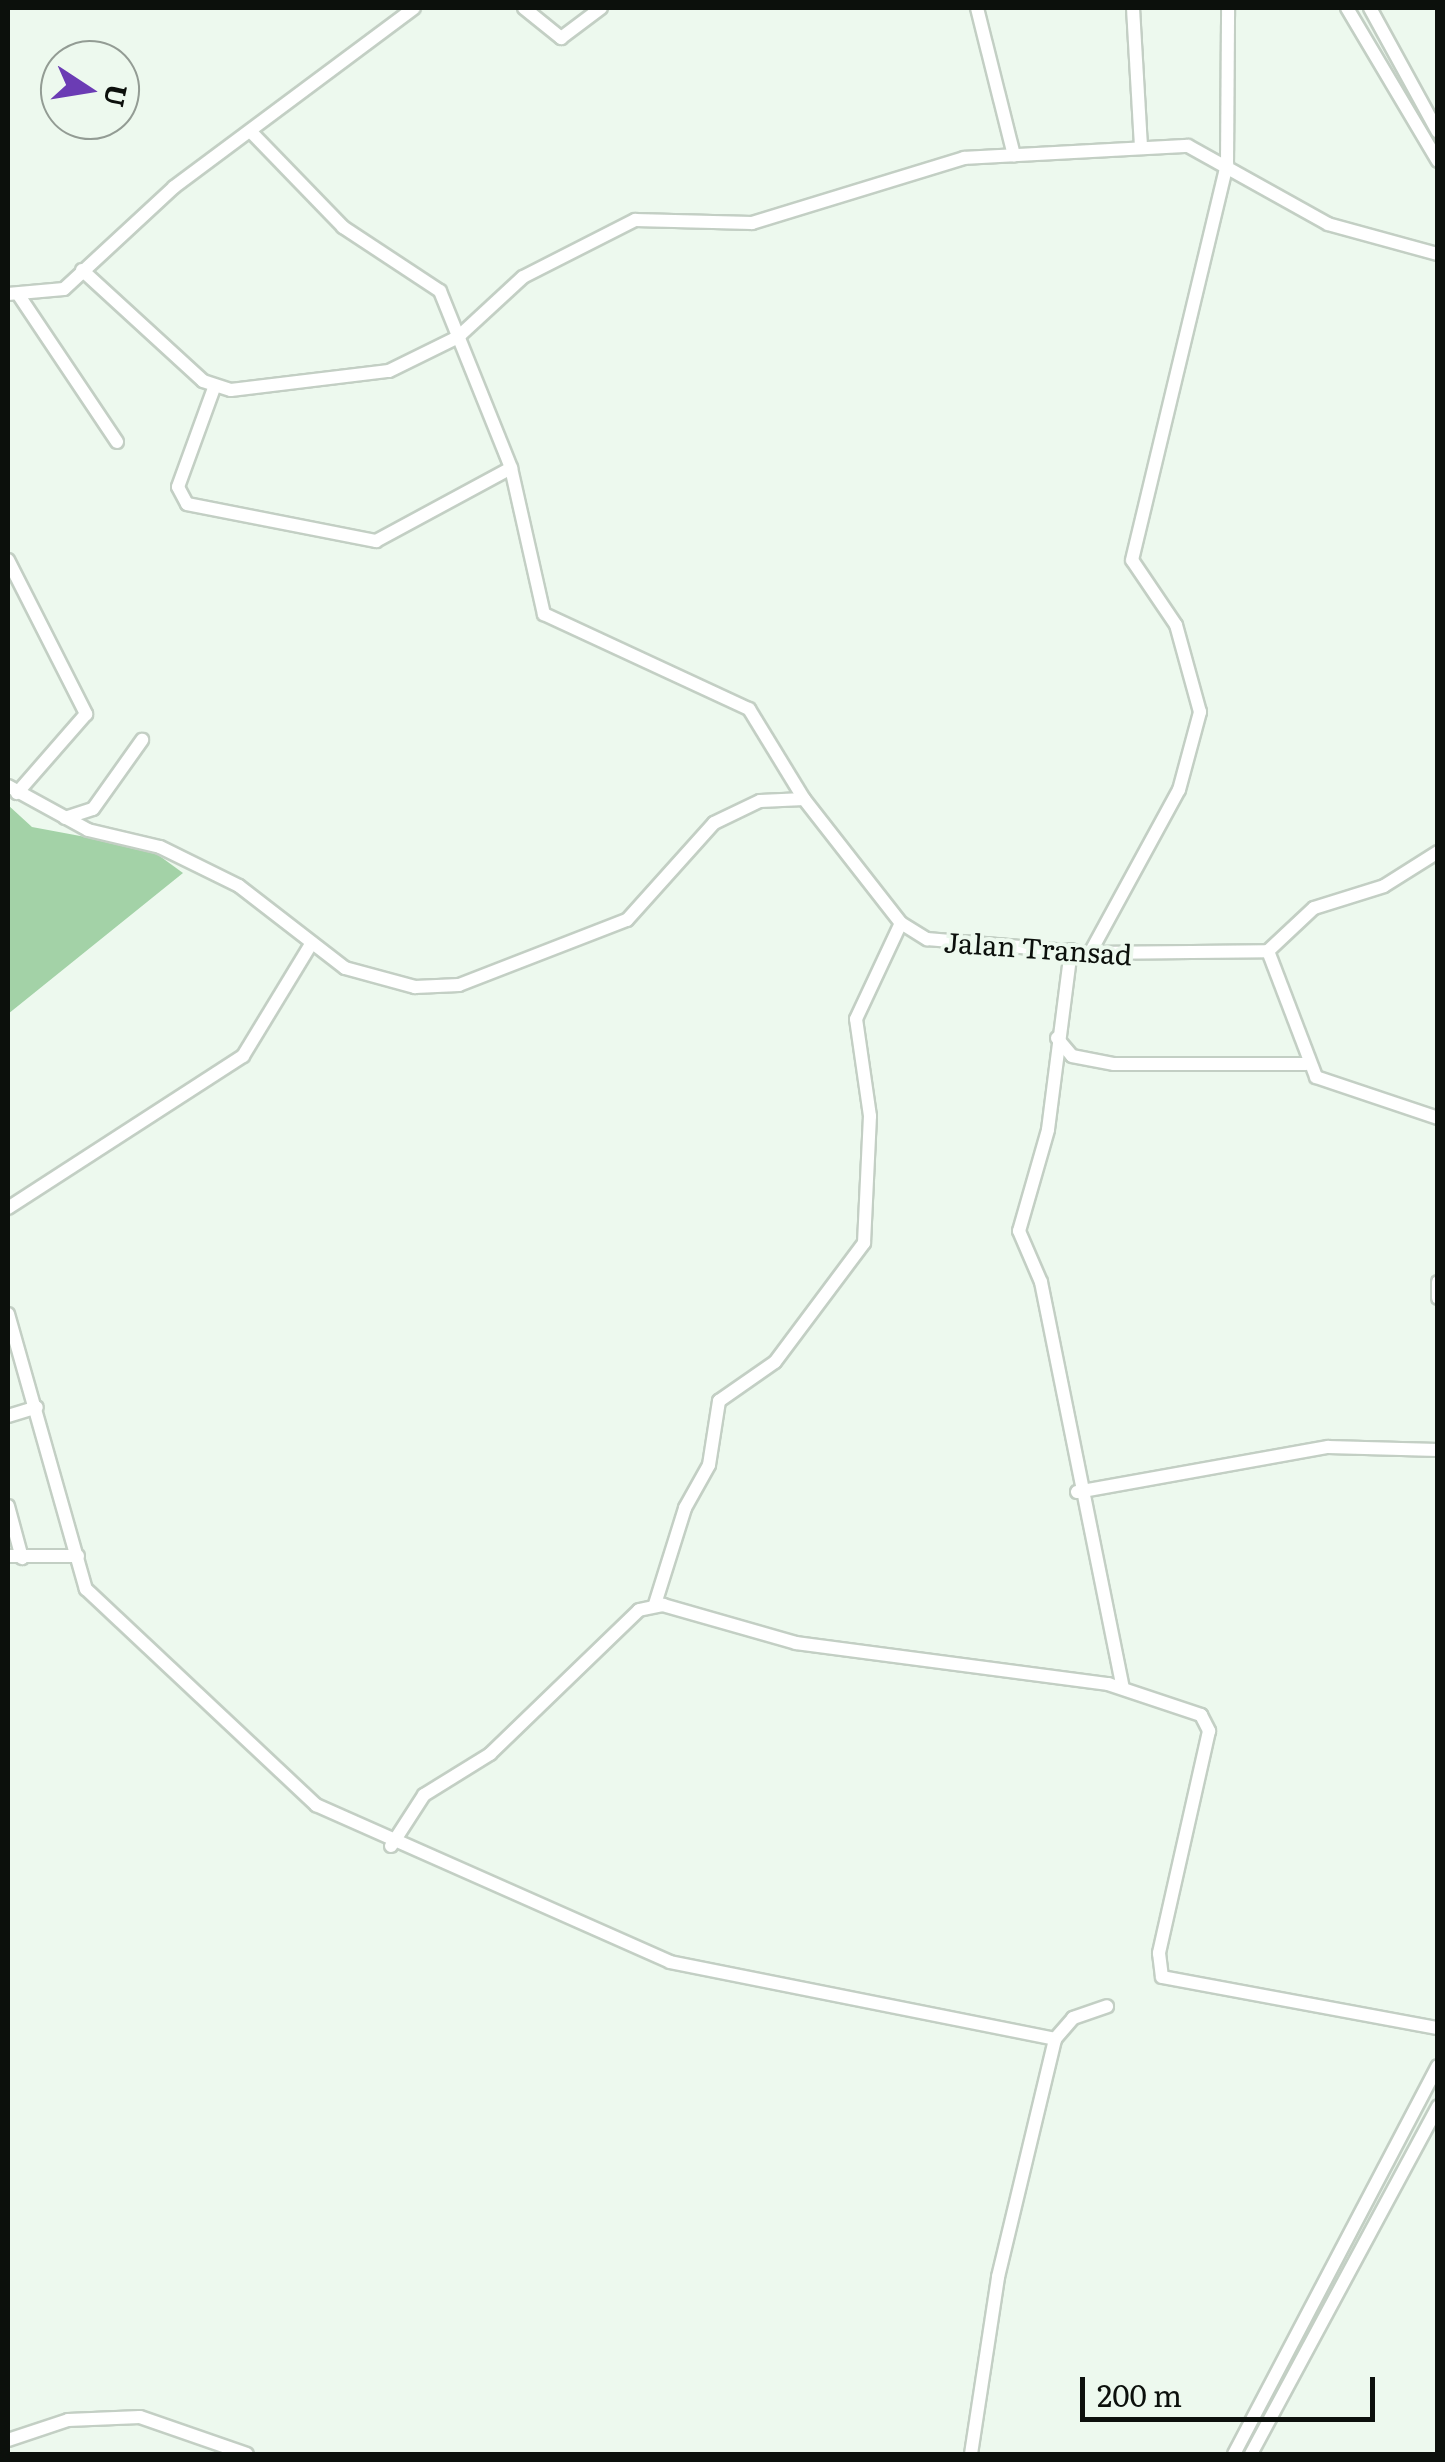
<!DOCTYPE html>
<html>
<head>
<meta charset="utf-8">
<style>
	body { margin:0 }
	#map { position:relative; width:1445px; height:2462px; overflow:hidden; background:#edf9ee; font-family:Literata,serif }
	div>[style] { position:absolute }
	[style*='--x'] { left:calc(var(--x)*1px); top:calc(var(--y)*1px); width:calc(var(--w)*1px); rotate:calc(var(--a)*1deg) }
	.green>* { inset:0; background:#a3d2a7 }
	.roads { filter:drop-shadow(2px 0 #c3cfc4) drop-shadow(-2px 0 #c3cfc4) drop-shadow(0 2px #c3cfc4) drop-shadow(0 -2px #c3cfc4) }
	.minor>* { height:12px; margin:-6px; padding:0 6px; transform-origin:6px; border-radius:6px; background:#fff }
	span { translate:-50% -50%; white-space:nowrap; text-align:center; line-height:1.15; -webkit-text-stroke:8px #edf9ee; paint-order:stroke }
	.street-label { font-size:28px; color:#0c100c }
	.frame { position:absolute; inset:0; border:10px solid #0c100c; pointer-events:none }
	.north { position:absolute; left:40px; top:40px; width:100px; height:100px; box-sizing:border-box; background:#edf9ee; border:2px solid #939c94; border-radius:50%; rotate:102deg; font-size:28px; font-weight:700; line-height:40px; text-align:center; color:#0c100c }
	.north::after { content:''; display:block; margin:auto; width:35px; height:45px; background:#6b3cb4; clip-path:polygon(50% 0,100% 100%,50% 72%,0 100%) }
	.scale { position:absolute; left:1080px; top:2377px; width:295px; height:45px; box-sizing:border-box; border:5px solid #0c100c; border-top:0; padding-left:12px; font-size:30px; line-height:35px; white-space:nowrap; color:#0c100c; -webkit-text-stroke:8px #edf9ee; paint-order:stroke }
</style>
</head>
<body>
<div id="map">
	<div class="green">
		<div style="clip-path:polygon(8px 805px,32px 827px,150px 849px,183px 873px,8px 1014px)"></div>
	</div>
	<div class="roads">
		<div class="minor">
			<div style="--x:524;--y:8;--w:48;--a:39"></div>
			<div style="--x:561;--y:38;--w:50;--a:-36.9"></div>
			<div style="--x:977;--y:8;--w:152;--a:75.9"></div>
			<div style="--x:1133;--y:8;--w:138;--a:86.7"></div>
			<div style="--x:1347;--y:8;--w:178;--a:59.3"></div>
			<div style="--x:1370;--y:8;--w:141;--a:61.3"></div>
			<div style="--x:252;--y:133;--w:131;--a:45.9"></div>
			<div style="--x:343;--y:227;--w:116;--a:33.4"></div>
			<div style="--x:440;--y:291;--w:191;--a:68.1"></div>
			<div style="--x:511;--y:468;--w:150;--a:77.3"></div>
			<div style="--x:544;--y:614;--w:226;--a:24.9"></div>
			<div style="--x:749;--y:709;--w:105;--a:58.6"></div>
			<div style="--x:82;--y:270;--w:164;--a:42.5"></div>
			<div style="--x:203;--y:381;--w:29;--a:18"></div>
			<div style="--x:231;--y:390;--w:159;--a:-6.9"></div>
			<div style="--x:389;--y:371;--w:77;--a:-26.2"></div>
			<div style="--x:458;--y:337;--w:88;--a:-42.7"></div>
			<div style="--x:523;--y:277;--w:126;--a:-27"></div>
			<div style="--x:635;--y:220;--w:117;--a:1.5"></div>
			<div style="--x:752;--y:223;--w:222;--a:-17"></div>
			<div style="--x:964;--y:158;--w:224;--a:-3.1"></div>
			<div style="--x:1188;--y:146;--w:160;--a:29.1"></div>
			<div style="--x:1328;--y:224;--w:114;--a:15.3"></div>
			<div style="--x:8;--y:294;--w:56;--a:-5.1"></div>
			<div style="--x:64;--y:289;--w:150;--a:-42.8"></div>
			<div style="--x:174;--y:187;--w:299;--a:-36.7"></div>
			<div style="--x:18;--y:294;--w:178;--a:56.2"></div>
			<div style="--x:214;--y:388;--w:105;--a:110"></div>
			<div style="--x:178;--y:487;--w:19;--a:62"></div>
			<div style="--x:187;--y:504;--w:193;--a:11.1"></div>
			<div style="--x:376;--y:541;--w:153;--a:-28.4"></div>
			<div style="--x:8;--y:560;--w:173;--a:63.1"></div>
			<div style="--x:86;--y:714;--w:105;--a:131.1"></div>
			<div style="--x:8;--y:786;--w:91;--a:28.8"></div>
			<div style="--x:88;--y:830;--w:74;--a:13.3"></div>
			<div style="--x:160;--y:847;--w:88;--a:26.3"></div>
			<div style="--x:239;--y:886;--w:134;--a:37.7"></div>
			<div style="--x:345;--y:968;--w:73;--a:15.2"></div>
			<div style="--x:415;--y:987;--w:44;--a:-2.6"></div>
			<div style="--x:459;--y:985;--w:180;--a:-21.2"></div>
			<div style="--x:627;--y:920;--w:130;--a:-48.1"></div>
			<div style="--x:714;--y:823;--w:51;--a:-25.6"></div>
			<div style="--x:760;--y:801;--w:44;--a:-2.6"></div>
			<div style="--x:804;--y:799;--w:157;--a:52"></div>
			<div style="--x:901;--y:923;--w:31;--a:32"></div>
			<div style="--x:927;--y:939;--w:164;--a:4.9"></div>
			<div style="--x:1090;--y:953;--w:178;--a:-0.6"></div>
			<div style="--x:1268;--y:951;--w:63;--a:-43.1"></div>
			<div style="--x:1314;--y:908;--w:73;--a:-17.4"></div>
			<div style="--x:1384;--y:886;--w:64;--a:-32.2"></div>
			<div style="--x:65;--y:818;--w:29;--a:-18"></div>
			<div style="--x:93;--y:809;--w:85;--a:-54.6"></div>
			<div style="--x:1071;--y:950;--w:181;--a:97.3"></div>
			<div style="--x:1048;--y:1130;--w:105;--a:106"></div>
			<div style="--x:1019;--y:1231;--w:56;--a:66.7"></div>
			<div style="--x:1041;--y:1282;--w:413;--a:78.6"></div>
			<div style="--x:1268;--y:951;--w:135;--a:69.1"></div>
			<div style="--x:1316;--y:1077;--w:129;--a:18.6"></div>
			<div style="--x:1090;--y:953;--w:186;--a:-61.4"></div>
			<div style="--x:1179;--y:790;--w:81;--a:-74.9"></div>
			<div style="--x:1200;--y:712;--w:90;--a:-105.4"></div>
			<div style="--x:1176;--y:625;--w:78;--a:-124.1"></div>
			<div style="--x:1132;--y:560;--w:407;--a:-76.5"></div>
			<div style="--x:1227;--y:164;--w:156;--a:-89.6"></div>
			<div style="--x:1057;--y:1038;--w:23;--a:50"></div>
			<div style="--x:1072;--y:1056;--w:43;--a:10.8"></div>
			<div style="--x:1114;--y:1064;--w:192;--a:0"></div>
			<div style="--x:8;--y:1208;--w:280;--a:-32.9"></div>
			<div style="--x:243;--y:1056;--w:129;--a:-58.7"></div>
			<div style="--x:1438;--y:1282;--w:16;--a:90"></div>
			<div style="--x:8;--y:1314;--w:286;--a:74.2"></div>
			<div style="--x:86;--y:1589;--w:316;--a:43.2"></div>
			<div style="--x:316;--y:1805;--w:387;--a:23.9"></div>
			<div style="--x:670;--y:1962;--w:393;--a:11.3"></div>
			<div style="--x:8;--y:1416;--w:30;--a:-17"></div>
			<div style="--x:1077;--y:1492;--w:255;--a:-10.2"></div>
			<div style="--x:1328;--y:1447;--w:110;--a:1.6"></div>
			<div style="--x:8;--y:1506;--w:54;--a:74.9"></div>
			<div style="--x:8;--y:1556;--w:70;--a:0"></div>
			<div style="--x:655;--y:1604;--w:101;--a:-72.6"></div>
			<div style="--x:685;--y:1508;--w:49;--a:-60.8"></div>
			<div style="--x:709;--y:1465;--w:65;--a:-81.1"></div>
			<div style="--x:719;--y:1401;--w:68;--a:-34.9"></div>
			<div style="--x:775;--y:1362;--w:149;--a:-53.2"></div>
			<div style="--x:864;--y:1243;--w:127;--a:-87.3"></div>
			<div style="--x:870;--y:1116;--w:98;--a:-98.2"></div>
			<div style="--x:856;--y:1019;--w:106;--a:-64.9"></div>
			<div style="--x:391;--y:1846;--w:61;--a:-57.1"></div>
			<div style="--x:424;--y:1795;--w:78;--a:-31.8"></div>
			<div style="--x:490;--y:1754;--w:207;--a:-44"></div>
			<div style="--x:639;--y:1610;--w:25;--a:-12"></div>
			<div style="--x:663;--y:1605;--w:138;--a:15.9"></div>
			<div style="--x:796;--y:1643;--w:315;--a:7.5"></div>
			<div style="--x:1108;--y:1684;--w:98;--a:18.4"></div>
			<div style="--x:1201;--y:1715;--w:18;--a:63"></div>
			<div style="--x:1209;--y:1731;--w:228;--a:102.7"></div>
			<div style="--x:1159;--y:1953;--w:24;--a:83"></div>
			<div style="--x:1162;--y:1977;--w:281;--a:10.5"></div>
			<div style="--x:8;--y:2440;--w:63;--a:-18.4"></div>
			<div style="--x:68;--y:2420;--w:72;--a:-2.4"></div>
			<div style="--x:140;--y:2417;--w:113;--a:19.1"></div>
			<div style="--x:971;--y:2454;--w:179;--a:-81.3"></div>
			<div style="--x:998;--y:2277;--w:245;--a:-76.5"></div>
			<div style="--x:1055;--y:2039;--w:28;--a:-49"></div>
			<div style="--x:1073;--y:2018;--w:36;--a:-19"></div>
			<div style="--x:1234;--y:2454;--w:438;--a:-62.3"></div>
			<div style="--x:1251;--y:2454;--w:395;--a:-61.7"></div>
		</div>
	</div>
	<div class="street-label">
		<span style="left:1038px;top:947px;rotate:4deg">Jalan Transad</span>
	</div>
	<div class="frame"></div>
	<div class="north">U</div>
	<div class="scale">200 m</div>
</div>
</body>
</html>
